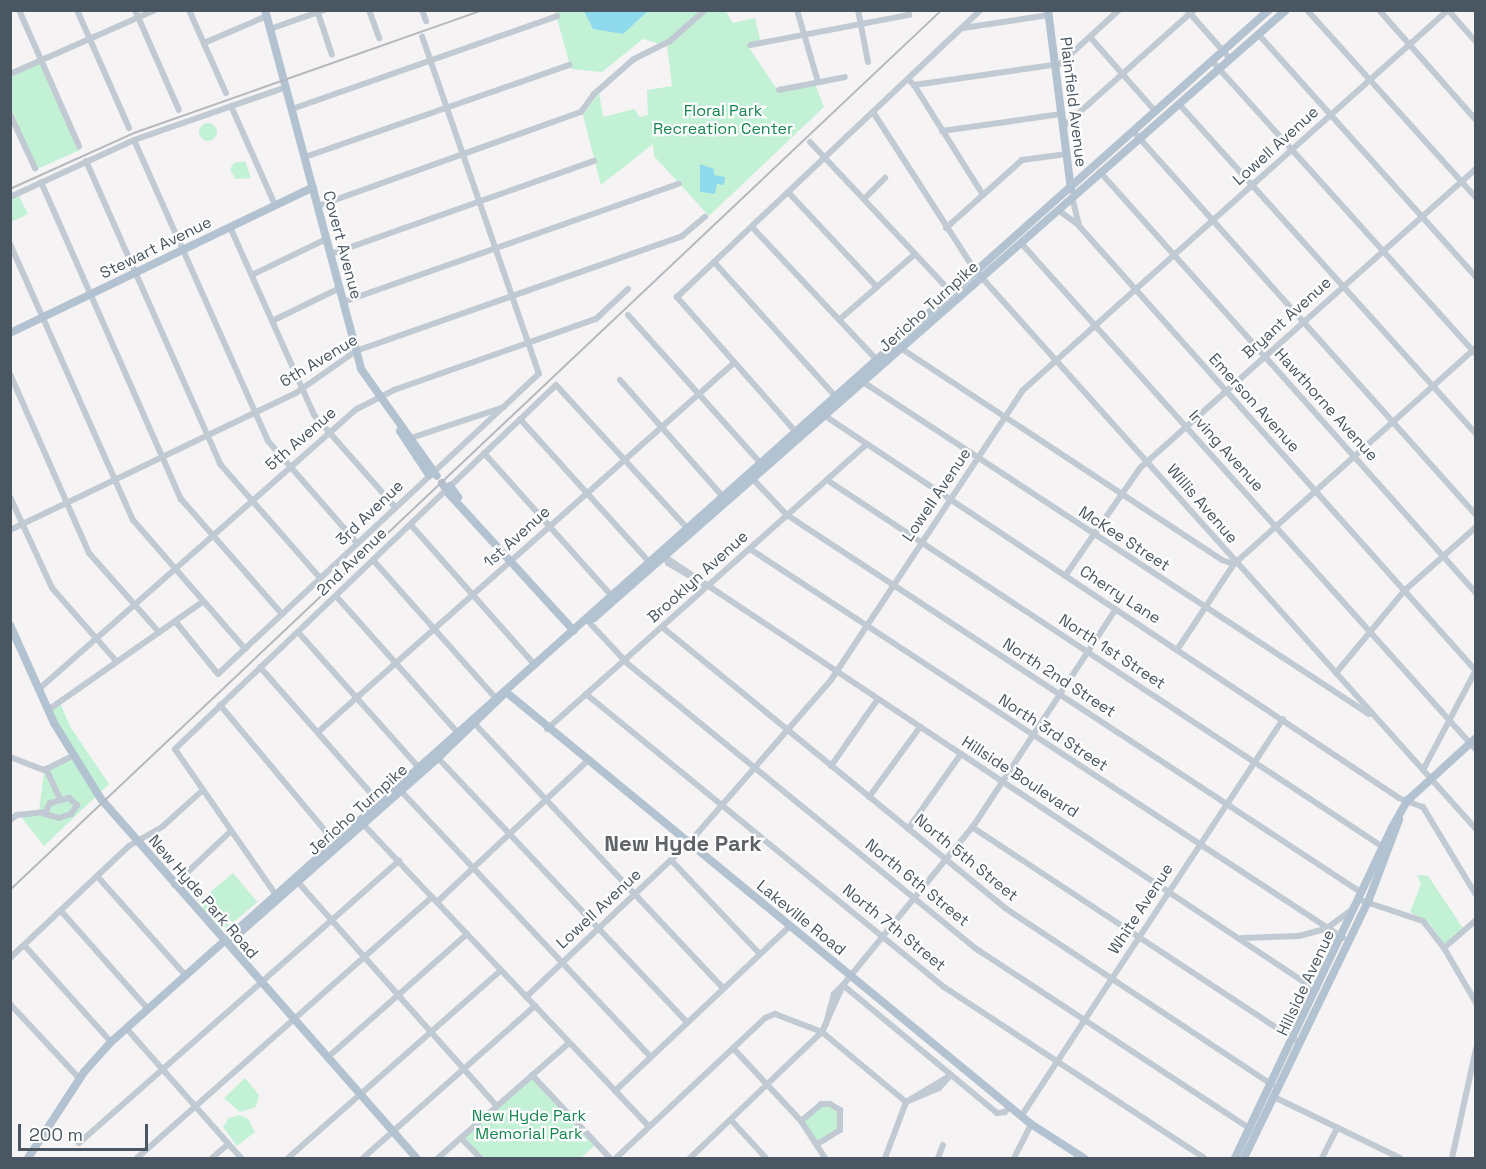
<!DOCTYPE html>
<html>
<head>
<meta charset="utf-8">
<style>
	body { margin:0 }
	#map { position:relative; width:1486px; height:1169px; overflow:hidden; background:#f5f3f3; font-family:"Space Grotesk",sans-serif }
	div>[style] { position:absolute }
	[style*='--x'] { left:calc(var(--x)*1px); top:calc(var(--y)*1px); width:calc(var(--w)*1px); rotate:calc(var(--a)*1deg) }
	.green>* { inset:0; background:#c3f1d5; transform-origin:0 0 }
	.round { border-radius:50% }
	.water>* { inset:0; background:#90daee }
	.minor>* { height:6px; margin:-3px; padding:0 3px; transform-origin:3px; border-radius:3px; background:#c1cad2 }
	.major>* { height:8px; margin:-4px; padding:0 4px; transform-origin:4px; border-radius:4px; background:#b3c2d1 }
	.rail>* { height:1.5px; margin:-0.75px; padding:0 0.75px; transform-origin:0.75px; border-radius:0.75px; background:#b5b8bd }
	span { translate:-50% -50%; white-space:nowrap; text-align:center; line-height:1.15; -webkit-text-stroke:4.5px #fff; paint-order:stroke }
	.street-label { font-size:16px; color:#4a5661 }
	.park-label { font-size:16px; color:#17864f }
	.district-label { font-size:22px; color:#5f6368; font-weight:700 }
	.frame { position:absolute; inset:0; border:12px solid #4a5661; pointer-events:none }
	.scale { position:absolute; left:18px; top:1124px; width:130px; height:27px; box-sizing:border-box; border:3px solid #4a5661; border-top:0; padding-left:8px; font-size:18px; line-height:21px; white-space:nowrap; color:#4a5661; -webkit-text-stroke:4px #fff; paint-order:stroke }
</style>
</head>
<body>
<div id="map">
	<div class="green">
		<div style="clip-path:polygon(725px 10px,733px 23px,755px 18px,760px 40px,746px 43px,778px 91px,815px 84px,824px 107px,709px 216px,654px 156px,653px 144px,601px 185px,583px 115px,599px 93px,603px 117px,634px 109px,640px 117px,648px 115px,647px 90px,672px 86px,667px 46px,643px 39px,602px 72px,571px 69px,555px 11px)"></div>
		<div style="clip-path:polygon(41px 63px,80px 150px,37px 169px,11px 108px,10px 76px)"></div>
		<div class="round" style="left:199px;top:123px;width:18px;height:18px"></div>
		<div style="clip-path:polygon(245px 161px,251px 178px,235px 179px,230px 169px,234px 163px)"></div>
		<div style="clip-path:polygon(17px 192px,28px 214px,11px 222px,11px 195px)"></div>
		<div style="clip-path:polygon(59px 701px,71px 728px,109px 784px,44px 846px,18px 813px,39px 811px,44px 772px,71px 757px,46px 710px)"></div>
		<div style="left:233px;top:873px;width:38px;height:46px;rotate:50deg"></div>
		<div style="clip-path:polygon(1417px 875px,1428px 876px,1463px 928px,1444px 944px,1430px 924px,1410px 912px,1421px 884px)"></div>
		<div style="clip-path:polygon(245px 1078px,259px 1095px,256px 1107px,240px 1112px,224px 1098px)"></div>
		<div style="clip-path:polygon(532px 1078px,595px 1145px,581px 1158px,483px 1158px,465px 1138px)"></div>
		<div style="clip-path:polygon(824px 1105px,838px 1110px,839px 1129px,818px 1142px,802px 1122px)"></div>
		<div style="clip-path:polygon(240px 1115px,248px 1119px,255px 1132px,237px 1146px,223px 1127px,229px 1118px)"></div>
	</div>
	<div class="water">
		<div style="clip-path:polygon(584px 11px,584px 10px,648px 11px,623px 34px,593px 29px)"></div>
		<div style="clip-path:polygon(700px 164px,714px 169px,714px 175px,725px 177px,724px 185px,717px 184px,715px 194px,700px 192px)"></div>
	</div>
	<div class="minor">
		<div style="--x:19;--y:10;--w:149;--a:66.2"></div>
		<div style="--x:77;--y:10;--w:129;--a:66.2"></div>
		<div style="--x:135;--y:10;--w:109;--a:66.3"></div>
		<div style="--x:189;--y:10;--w:91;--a:66"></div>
		<div style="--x:369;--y:10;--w:30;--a:70"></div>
		<div style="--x:422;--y:10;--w:12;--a:70"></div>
		<div style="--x:797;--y:10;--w:75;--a:73.7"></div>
		<div style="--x:858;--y:10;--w:53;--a:79.1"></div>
		<div style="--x:1187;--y:10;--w:65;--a:48.7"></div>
		<div style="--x:1307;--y:10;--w:253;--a:48"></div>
		<div style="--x:1379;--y:10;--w:147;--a:48.6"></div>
		<div style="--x:318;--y:13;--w:44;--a:71.6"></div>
		<div style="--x:963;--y:28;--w:87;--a:-8.6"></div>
		<div style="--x:270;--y:29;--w:57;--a:-19.4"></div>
		<div style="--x:1259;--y:35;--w:325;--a:48.1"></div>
		<div style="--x:1090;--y:37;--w:98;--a:48.7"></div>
		<div style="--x:204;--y:43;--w:69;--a:-23.2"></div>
		<div style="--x:750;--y:45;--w:162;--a:-10.7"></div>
		<div style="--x:909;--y:15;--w:5;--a:-101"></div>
		<div style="--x:1212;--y:61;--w:394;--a:48"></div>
		<div style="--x:10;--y:74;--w:158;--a:-23.8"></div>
		<div style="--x:908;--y:79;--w:8;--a:45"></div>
		<div style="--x:914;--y:85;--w:148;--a:-8.2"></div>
		<div style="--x:1060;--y:64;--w:80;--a:-42.5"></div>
		<div style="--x:914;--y:85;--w:130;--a:57.9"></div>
		<div style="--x:779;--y:90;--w:67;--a:-11.1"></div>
		<div style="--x:1179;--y:104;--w:444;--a:48"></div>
		<div style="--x:231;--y:106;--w:108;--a:66"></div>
		<div style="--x:292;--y:109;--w:281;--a:-19.3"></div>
		<div style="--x:873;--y:112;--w:188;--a:57.2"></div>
		<div style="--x:975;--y:270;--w:751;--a:48.13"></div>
		<div style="--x:10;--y:114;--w:60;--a:65.2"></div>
		<div style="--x:1063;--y:127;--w:176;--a:-41.8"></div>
		<div style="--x:942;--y:131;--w:120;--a:-8.1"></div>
		<div style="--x:1133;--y:131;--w:515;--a:48.23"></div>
		<div style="--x:134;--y:140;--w:329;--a:66"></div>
		<div style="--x:268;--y:441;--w:135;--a:48.9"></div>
		<div style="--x:810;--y:142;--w:206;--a:46.8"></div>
		<div style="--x:305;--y:157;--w:280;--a:-19.2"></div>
		<div style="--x:86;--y:161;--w:331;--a:66.1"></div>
		<div style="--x:220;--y:464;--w:152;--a:48.7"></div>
		<div style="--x:1100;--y:172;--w:564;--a:48.23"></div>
		<div style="--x:41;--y:182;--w:347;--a:66.2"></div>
		<div style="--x:181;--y:499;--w:153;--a:48.7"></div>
		<div style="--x:788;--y:192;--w:130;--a:46.9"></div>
		<div style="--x:10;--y:197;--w:136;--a:-24.7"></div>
		<div style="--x:134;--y:140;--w:161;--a:-19.2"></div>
		<div style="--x:1072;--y:197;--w:30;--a:76"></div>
		<div style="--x:1079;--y:226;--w:596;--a:48.26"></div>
		<div style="--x:864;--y:199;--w:30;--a:-45"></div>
		<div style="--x:318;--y:206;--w:279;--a:-19.7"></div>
		<div style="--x:581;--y:112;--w:22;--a:-54"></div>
		<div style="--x:594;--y:94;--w:53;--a:-41.2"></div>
		<div style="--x:634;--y:59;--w:40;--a:-26.6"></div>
		<div style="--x:670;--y:41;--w:47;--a:-41.5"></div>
		<div style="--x:1058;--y:210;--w:24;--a:36"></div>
		<div style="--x:230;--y:227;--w:206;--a:65.9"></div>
		<div style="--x:314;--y:415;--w:123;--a:48.6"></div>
		<div style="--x:752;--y:227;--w:184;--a:46.8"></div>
		<div style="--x:946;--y:228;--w:102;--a:-41.8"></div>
		<div style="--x:1022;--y:160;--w:45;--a:-7.6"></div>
		<div style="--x:1021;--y:243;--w:681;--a:48.09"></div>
		<div style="--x:10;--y:244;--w:302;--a:66"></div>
		<div style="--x:133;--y:520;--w:171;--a:49"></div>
		<div style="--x:331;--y:254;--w:279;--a:-19.5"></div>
		<div style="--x:714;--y:262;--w:179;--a:47.9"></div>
		<div style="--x:252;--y:275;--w:82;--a:-25.9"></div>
		<div style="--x:343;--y:302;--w:356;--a:-19.4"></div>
		<div style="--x:628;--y:315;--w:201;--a:48.2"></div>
		<div style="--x:840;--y:319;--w:99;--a:-40.9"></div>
		<div style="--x:272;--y:321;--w:76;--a:-25.9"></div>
		<div style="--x:902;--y:349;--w:383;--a:33.4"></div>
		<div style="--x:1222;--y:560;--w:13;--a:18"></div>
		<div style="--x:10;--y:374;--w:196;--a:66.2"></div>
		<div style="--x:89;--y:553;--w:106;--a:48.5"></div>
		<div style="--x:620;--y:380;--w:159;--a:48.6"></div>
		<div style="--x:863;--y:382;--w:605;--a:33.27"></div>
		<div style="--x:822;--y:414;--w:693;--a:33.64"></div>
		<div style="--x:1399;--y:798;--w:26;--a:21"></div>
		<div style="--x:1423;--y:807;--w:103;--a:58.9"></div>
		<div style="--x:520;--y:419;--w:193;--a:47.9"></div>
		<div style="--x:795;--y:431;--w:179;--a:-131.4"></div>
		<div style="--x:677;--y:297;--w:417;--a:-43.4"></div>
		<div style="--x:411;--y:438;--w:98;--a:-18.4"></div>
		<div style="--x:484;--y:453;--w:191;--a:48.2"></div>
		<div style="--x:749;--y:475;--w:55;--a:46.5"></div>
		<div style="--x:787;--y:515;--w:688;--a:33.32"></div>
		<div style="--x:827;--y:480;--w:666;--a:33.43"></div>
		<div style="--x:10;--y:497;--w:100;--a:65.2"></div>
		<div style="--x:52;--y:588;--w:98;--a:48.7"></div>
		<div style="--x:411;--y:525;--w:187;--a:48.5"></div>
		<div style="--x:10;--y:530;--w:317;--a:-25.6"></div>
		<div style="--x:296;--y:393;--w:73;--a:-35"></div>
		<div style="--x:356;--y:351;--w:346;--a:-19.4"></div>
		<div style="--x:682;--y:236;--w:30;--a:-40"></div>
		<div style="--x:750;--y:549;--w:709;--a:33.26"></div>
		<div style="--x:373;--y:560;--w:188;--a:48.4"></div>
		<div style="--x:1065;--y:576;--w:131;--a:-55.2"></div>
		<div style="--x:1140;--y:468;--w:450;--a:-41.7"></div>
		<div style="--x:707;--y:586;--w:45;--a:-149.5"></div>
		<div style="--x:668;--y:563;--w:7;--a:-117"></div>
		<div style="--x:665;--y:557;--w:782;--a:33.63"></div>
		<div style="--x:336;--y:596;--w:182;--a:48.3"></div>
		<div style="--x:587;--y:620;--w:60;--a:47"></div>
		<div style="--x:628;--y:664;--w:452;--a:39.3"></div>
		<div style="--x:978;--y:950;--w:326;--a:33.3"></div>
		<div style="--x:175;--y:621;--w:68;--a:50.9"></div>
		<div style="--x:218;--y:674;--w:439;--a:-43.1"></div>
		<div style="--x:539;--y:374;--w:357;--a:-109.1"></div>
		<div style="--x:662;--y:627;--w:443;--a:39.3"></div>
		<div style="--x:1005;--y:908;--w:320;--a:33.5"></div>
		<div style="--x:298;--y:632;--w:186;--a:48.3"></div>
		<div style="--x:1177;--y:650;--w:103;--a:-56.5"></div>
		<div style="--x:1234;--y:564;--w:324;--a:-41.8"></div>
		<div style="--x:260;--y:667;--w:185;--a:48.7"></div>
		<div style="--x:1336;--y:673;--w:107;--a:-50.3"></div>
		<div style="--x:1404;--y:591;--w:96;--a:-41.6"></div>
		<div style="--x:39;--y:689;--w:424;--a:-41.4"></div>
		<div style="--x:357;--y:409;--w:42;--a:-27.2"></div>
		<div style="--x:394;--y:390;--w:214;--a:-19.4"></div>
		<div style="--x:596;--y:319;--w:44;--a:-43.2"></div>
		<div style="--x:586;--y:694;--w:463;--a:39.3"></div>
		<div style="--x:944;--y:987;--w:311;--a:33.3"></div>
		<div style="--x:220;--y:705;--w:182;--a:50.1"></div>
		<div style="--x:48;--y:710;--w:188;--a:-35"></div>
		<div style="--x:475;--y:724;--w:362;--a:46.8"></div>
		<div style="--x:547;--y:729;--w:427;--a:-41.7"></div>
		<div style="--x:318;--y:732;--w:557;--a:-41.58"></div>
		<div style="--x:10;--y:757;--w:36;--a:21"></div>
		<div style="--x:44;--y:770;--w:32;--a:-26"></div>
		<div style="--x:438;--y:758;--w:363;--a:46.7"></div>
		<div style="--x:831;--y:766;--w:82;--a:-55"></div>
		<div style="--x:46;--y:769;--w:33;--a:65"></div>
		<div style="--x:1423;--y:770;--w:113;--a:-62.1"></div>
		<div style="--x:401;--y:791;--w:365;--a:46.8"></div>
		<div style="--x:869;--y:797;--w:87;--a:-53.9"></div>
		<div style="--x:69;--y:798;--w:11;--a:41"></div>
		<div style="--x:77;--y:805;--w:11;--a:124"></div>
		<div style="--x:71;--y:814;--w:13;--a:162"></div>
		<div style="--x:59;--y:818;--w:15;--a:-164"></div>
		<div style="--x:45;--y:814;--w:12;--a:-66"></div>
		<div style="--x:50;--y:803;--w:20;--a:-15"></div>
		<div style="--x:10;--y:820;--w:9;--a:-36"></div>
		<div style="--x:17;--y:815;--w:27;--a:-6"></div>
		<div style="--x:361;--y:822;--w:419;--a:46.6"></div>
		<div style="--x:972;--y:827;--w:393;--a:33.4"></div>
		<div style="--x:908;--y:829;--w:92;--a:-54.8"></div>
		<div style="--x:671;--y:860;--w:129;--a:46.6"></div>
		<div style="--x:97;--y:876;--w:134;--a:48.3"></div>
		<div style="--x:296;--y:880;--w:302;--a:48.4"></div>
		<div style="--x:174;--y:885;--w:79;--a:-43.5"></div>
		<div style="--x:278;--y:898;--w:181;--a:-124.7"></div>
		<div style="--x:175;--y:749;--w:527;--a:-43.69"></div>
		<div style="--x:556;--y:385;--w:195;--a:47.5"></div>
		<div style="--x:1360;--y:900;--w:66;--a:18.4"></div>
		<div style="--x:1423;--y:921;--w:34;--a:52"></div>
		<div style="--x:1444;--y:948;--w:64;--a:59.8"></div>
		<div style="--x:437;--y:902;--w:206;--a:-43.2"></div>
		<div style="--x:61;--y:911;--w:131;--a:48.4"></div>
		<div style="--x:1242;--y:938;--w:57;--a:-2"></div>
		<div style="--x:1299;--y:936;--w:28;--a:-15"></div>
		<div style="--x:1326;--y:929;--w:34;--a:-37"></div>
		<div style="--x:24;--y:945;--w:130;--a:48.1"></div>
		<div style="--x:1444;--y:948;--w:43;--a:-41.2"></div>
		<div style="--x:10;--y:958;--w:163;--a:-43.3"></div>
		<div style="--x:129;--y:846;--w:39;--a:-30"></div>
		<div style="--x:163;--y:826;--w:54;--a:-42"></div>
		<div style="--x:526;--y:997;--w:223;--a:-43.4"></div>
		<div style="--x:688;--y:844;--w:218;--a:-48.9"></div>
		<div style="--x:831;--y:680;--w:346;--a:-56.5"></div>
		<div style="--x:1022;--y:391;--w:572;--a:-41.81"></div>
		<div style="--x:1448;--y:10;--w:43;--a:48.8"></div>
		<div style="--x:10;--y:1004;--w:101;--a:47"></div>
		<div style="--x:126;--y:1028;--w:174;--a:48.5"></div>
		<div style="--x:733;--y:1048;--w:100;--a:47"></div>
		<div style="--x:801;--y:1121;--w:44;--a:57"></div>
		<div style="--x:327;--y:1058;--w:187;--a:-41.5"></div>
		<div style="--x:532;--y:1075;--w:114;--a:46.8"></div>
		<div style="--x:615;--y:1091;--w:241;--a:-43.3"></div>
		<div style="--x:1274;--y:1097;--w:140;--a:25.8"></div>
		<div style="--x:1010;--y:1106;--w:8;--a:130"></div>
		<div style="--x:1005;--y:1112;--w:8;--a:173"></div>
		<div style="--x:997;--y:1113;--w:200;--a:-140.3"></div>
		<div style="--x:843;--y:985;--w:207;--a:-50.7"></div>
		<div style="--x:974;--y:825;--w:258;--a:-56.7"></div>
		<div style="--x:1022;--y:1115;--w:474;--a:-56.6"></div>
		<div style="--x:731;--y:1120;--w:52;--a:47.4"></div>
		<div style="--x:801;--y:1121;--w:26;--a:-40"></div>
		<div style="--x:821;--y:1104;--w:9;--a:0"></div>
		<div style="--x:830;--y:1104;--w:12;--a:31"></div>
		<div style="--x:840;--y:1110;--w:20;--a:90"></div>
		<div style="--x:840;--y:1130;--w:26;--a:148"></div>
		<div style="--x:461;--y:1138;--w:28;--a:46"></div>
		<div style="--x:79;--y:1143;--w:427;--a:-41.4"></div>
		<div style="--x:137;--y:1158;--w:394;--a:-41.5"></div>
		<div style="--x:212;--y:1158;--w:21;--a:-41"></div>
		<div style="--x:288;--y:1158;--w:284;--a:-41.4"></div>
		<div style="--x:363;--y:1158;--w:230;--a:-41.5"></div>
		<div style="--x:438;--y:1158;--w:174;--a:-41.3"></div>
		<div style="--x:616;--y:1158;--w:204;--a:-43.2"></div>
		<div style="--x:765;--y:1018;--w:11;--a:-22"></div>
		<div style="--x:775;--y:1014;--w:50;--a:21"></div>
		<div style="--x:822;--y:1032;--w:109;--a:39.8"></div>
		<div style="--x:690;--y:1158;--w:182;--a:-43.7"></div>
		<div style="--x:822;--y:1032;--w:51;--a:-65.9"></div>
		<div style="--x:843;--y:985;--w:13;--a:135"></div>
		<div style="--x:834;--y:994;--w:31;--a:105"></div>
		<div style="--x:885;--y:1158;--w:60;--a:-69.4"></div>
		<div style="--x:906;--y:1102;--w:52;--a:-31"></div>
		<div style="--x:951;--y:1075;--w:18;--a:133"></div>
		<div style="--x:939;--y:1088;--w:36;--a:157"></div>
		<div style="--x:938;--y:1158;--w:14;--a:-69"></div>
		<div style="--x:1014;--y:1158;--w:38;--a:-63"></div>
		<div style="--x:1322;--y:1158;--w:34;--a:-63"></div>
		<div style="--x:1452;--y:1158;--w:112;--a:-77.6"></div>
	</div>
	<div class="major">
		<div style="--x:265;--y:10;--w:372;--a:75"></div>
		<div style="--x:361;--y:369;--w:123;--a:54.6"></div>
		<div style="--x:1048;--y:10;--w:181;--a:82.7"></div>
		<div style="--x:10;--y:333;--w:336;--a:-25.7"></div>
		<div style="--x:400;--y:431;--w:53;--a:56.6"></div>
		<div style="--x:436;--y:475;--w:1;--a:45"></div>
		<div style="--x:442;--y:483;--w:6;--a:59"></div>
		<div style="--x:450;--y:486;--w:14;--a:54"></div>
		<div style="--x:449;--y:494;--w:185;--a:47.6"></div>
		<div style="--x:587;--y:620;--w:7;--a:-16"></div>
		<div style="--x:594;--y:618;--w:921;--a:-41.3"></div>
		<div style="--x:10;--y:625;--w:107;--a:65.8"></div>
		<div style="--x:54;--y:723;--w:89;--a:58.3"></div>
		<div style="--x:101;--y:799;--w:478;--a:48.7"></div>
		<div style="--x:506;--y:692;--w:680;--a:39.45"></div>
		<div style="--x:1031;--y:1124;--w:63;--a:32.7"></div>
		<div style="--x:225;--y:941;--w:11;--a:-22"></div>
		<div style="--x:235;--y:937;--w:271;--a:-41.4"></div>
		<div style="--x:438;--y:758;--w:91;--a:-44.1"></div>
		<div style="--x:28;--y:1158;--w:103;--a:-56.9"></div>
		<div style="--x:84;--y:1072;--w:40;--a:-48"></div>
		<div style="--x:111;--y:1042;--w:1551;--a:-41.71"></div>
		<div style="--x:1235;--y:1158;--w:364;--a:-64.6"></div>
		<div style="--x:1391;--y:829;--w:34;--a:-60"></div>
		<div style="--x:1408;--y:800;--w:92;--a:-42.4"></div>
		<div style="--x:1244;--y:1158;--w:284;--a:-64.2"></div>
		<div style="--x:1368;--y:902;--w:88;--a:-69.3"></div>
	</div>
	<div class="rail">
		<div style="--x:10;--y:189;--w:136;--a:-24.3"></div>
		<div style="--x:134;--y:133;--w:370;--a:-19.4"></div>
		<div style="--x:10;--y:890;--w:1282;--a:-43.36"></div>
	</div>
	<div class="street-label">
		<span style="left:1073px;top:102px;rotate:83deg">Plainfield Avenue</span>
		<span style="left:1276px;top:146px;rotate:-42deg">Lowell Avenue</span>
		<span style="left:342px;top:245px;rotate:75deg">Covert Avenue</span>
		<span style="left:156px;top:248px;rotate:-26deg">Stewart Avenue</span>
		<span style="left:929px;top:307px;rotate:-42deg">Jericho Turnpike</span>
		<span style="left:1287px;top:318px;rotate:-42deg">Bryant Avenue</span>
		<span style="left:319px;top:361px;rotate:-31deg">6th Avenue</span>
		<span style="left:1254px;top:403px;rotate:48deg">Emerson Avenue</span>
		<span style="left:1326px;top:405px;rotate:48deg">Hawthorne Avenue</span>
		<span style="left:301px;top:439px;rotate:-41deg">5th Avenue</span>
		<span style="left:1226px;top:451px;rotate:48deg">Irving Avenue</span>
		<span style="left:937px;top:495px;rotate:-56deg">Lowell Avenue</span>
		<span style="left:1202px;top:504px;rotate:49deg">Willis Avenue</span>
		<span style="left:370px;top:513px;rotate:-44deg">3rd Avenue</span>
		<span style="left:517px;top:537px;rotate:-42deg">1st Avenue</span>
		<span style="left:1124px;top:539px;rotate:33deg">McKee Street</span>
		<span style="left:352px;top:562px;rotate:-44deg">2nd Avenue</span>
		<span style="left:698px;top:577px;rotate:-42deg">Brooklyn Avenue</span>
		<span style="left:1120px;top:595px;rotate:33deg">Cherry Lane</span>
		<span style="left:1112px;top:652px;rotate:33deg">North 1st Street</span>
		<span style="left:1059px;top:678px;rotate:33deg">North 2nd Street</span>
		<span style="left:1053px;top:733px;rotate:33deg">North 3rd Street</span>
		<span style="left:1020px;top:777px;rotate:33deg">Hillside Boulevard</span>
		<span style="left:358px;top:810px;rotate:-42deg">Jericho Turnpike</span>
		<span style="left:966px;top:858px;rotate:39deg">North 5th Street</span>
		<span style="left:917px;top:883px;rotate:39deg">North 6th Street</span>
		<span style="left:203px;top:897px;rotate:49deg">New Hyde Park Road</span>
		<span style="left:599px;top:909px;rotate:-43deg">Lowell Avenue</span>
		<span style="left:1141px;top:909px;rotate:-57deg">White Avenue</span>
		<span style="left:801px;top:918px;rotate:39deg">Lakeville Road</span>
		<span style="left:894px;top:928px;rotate:39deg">North 7th Street</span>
		<span style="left:1306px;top:983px;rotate:-65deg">Hillside Avenue</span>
	</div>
	<div class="park-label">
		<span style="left:723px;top:120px">Floral Park<br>Recreation Center</span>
		<span style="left:529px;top:1125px">New Hyde Park<br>Memorial Park</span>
	</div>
	<div class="district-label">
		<span style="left:683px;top:844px">New Hyde Park</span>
	</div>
	<div class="frame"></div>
	<div class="scale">200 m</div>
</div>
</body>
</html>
